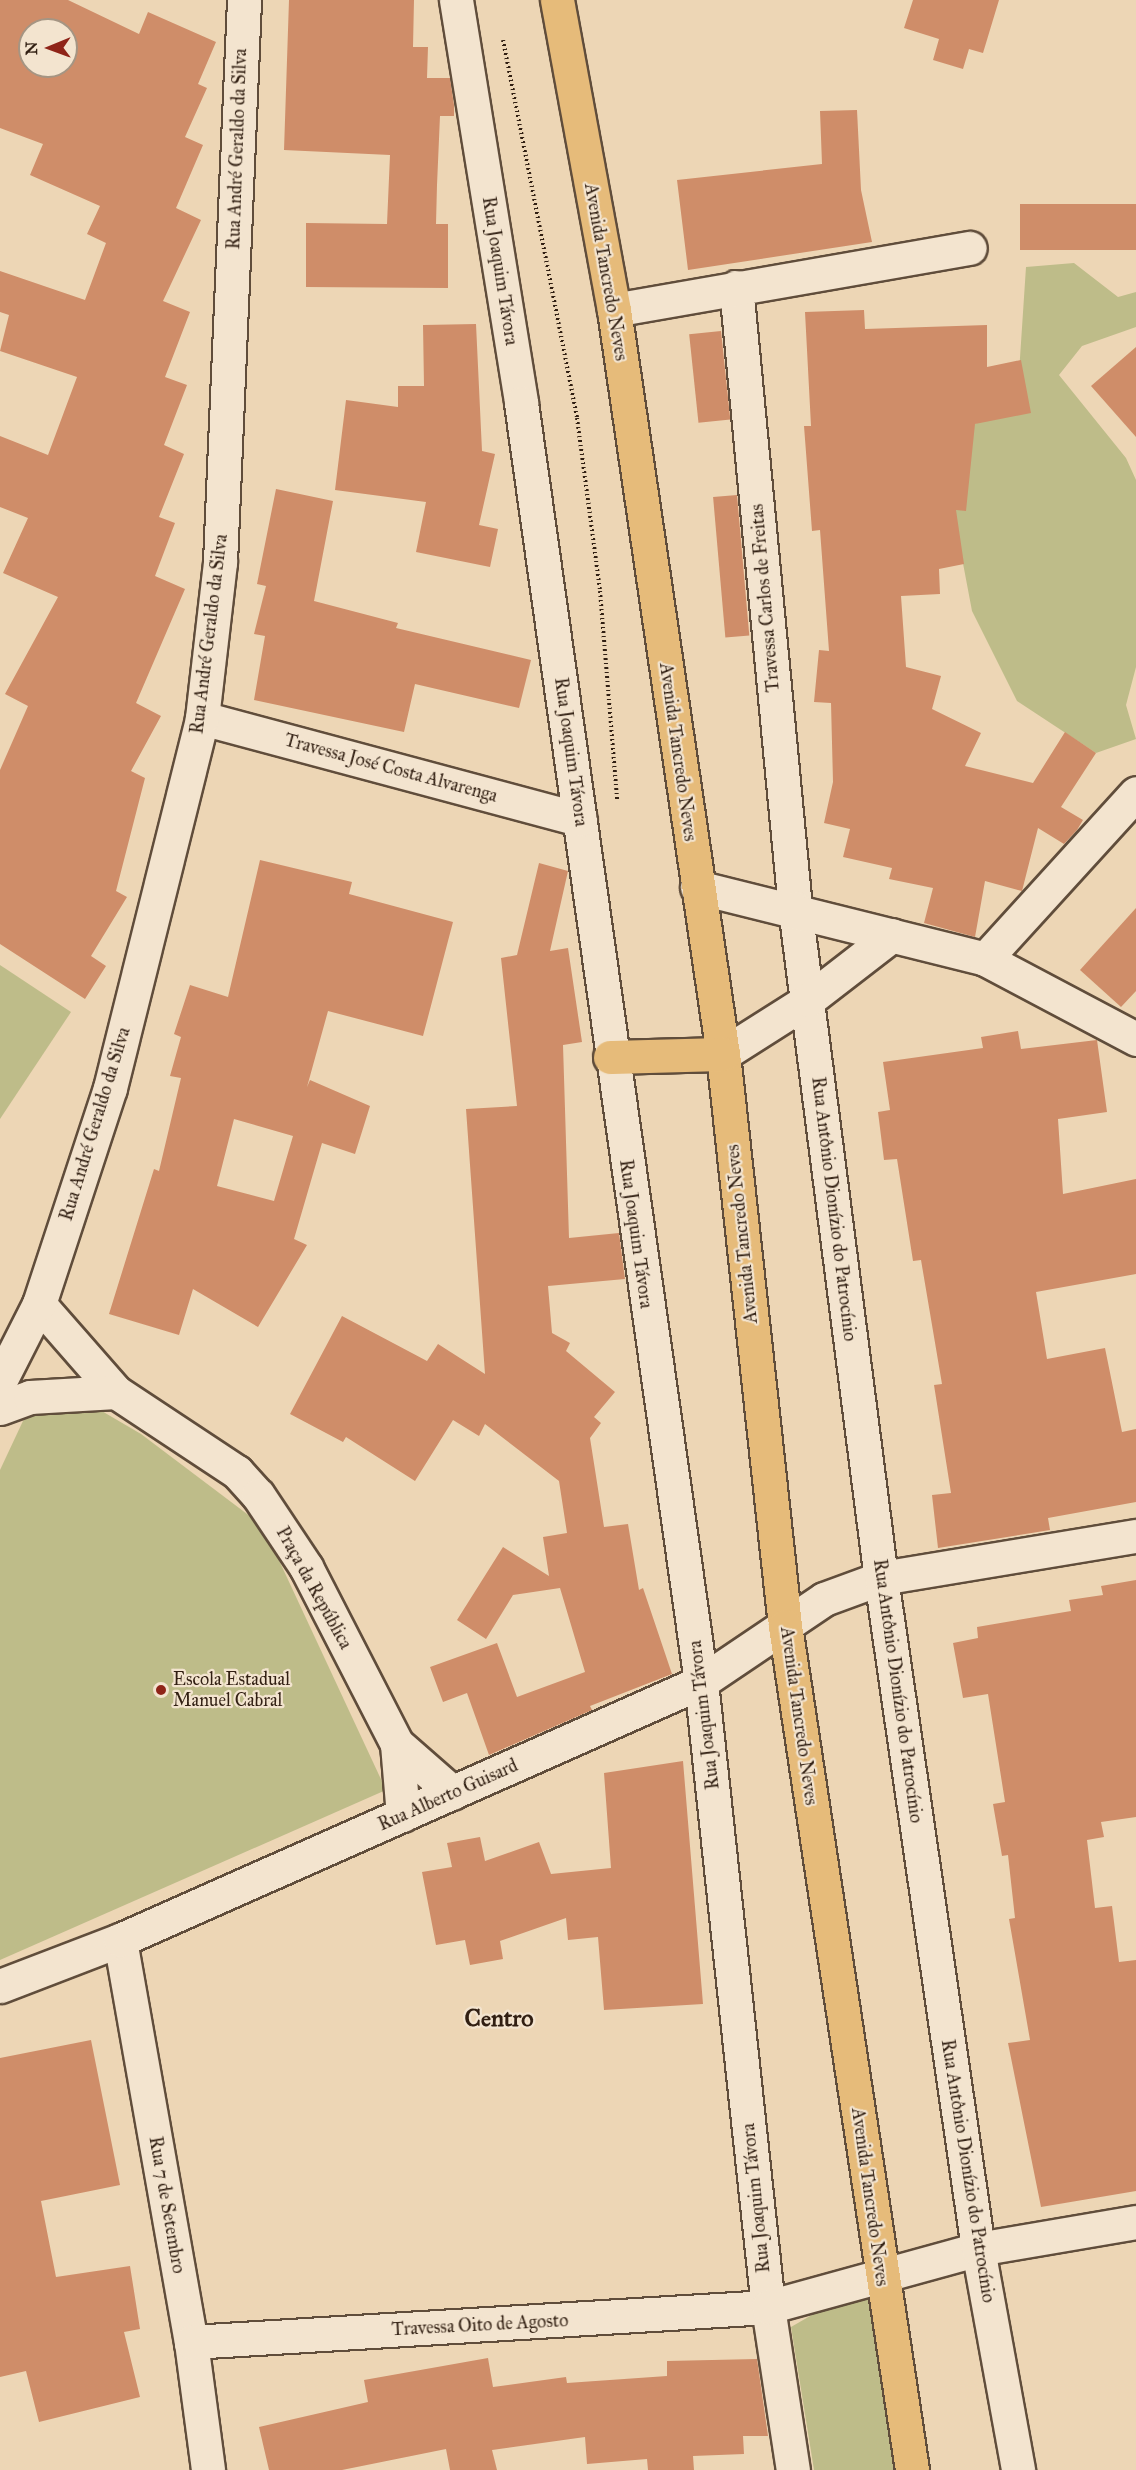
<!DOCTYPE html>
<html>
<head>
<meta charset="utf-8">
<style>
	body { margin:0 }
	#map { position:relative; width:1136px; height:2470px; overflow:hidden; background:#edd6b5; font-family:"IM FELL Great Primer",serif }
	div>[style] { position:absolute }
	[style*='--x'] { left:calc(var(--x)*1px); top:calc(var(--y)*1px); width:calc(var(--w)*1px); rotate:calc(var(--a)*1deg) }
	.green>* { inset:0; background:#bebc89 }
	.building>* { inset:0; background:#cf8d69; transform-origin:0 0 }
	.path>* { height:4px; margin-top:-2px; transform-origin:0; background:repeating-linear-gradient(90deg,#311f12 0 1.5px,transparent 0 4.5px) }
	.roads { filter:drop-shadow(2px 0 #604d3b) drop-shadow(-2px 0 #604d3b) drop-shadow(0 2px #604d3b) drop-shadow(0 -2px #604d3b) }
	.minor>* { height:33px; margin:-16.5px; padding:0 16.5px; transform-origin:16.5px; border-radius:16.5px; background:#f3e4cf }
	.primary>* { height:33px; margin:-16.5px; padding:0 16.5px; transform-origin:16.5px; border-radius:16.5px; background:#e6bb7a }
	.dots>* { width:16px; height:16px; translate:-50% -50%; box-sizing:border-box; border:3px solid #f3e4cf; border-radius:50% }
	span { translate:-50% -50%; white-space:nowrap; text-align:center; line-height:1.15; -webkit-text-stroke:4.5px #f3e4cf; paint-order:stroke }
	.street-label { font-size:18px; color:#311f12 }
	.poi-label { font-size:18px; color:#311f12 }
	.left { translate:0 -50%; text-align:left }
	.district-label { font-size:24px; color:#311f12; font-weight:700 }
	.north { position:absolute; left:18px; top:18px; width:60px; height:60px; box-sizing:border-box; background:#f3e4cf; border:2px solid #a59583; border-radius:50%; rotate:269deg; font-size:16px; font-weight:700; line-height:24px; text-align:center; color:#311f12 }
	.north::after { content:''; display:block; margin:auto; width:21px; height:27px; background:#8f2418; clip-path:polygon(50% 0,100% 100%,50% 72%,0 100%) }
</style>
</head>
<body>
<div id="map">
	<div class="green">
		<div style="clip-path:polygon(1074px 263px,1118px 297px,1136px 292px,1136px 327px,1082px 346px,1059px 375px,1126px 458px,1136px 480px,1136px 667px,1126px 705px,1136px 739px,1096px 753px,1017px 701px,972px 611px,955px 521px,963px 430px,1017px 403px,1026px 267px)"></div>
		<div style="clip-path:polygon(0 965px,71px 1012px,0 1119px)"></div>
		<div style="clip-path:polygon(54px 1383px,141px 1434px,263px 1526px,386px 1790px,0 1960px,0 1470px,23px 1421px)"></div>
		<div style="clip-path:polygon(871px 2296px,894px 2470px,814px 2470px,791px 2327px,817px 2312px)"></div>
	</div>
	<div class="building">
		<div style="clip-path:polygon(evenodd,0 0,68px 0,139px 34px,148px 12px,216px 42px,198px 84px,207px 88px,185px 137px,203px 145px,176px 208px,201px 220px,163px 301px,190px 312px,165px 377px,187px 385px,164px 445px,184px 454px,159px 517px,175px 523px,155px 576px,185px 589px,136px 703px,161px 716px,131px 771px,145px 778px,116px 891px,127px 897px,91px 956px,106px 966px,85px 999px,0 944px,0 770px,28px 706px,5px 694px,58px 597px,3px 573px,28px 518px,0 507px,0 436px,48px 455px,77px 377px,0 351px,9px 315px,0 312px,0 271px,85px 300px,106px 243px,87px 234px,100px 206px,30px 175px,43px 144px,0 128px,0 0,30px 30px,66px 30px,66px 66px,30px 66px,30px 30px)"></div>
		<div style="clip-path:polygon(289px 0,414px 0,413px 47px,428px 47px,427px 78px,450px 78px,454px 105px,454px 116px,440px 116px,437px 185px,436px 224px,448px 224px,448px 288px,306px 287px,306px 223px,387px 224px,390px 155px,284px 150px)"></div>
		<div style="clip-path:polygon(913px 0,999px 0,983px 53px,969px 49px,963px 69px,933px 60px,939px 39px,904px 28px)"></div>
		<div style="clip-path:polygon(857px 110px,861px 190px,872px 242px,688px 270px,677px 180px,822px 164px,820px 111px)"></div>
		<div style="left:1136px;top:204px;width:46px;height:116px;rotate:90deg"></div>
		<div style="clip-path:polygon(864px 310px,865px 329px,987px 325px,987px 367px,1021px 360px,1031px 413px,975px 424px,966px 511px,956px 510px,964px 564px,939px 569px,940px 594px,901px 596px,906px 667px,941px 676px,932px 709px,981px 733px,965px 766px,1033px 783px,1065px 732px,1096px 753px,1061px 807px,1083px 820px,1077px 830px,1064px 844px,1038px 828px,1022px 891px,985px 881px,975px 937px,924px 923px,933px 888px,889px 879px,892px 868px,843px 857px,850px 829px,824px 823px,833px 782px,831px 703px,814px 702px,819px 650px,829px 651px,820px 530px,812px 531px,804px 426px,811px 426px,805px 312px)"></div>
		<div style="clip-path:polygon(476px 324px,482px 451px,495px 454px,479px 525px,498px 529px,490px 567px,416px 552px,426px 502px,335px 490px,346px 400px,398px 407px,398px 386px,424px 386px,423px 325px)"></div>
		<div style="left:721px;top:331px;width:89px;height:32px;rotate:84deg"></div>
		<div style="clip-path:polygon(1136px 347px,1136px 437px,1091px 386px)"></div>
		<div style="clip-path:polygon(276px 489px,333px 501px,314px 601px,398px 623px,396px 628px,531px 660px,519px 708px,415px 684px,404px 732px,254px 700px,265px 636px,254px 634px,266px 586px,257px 584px)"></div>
		<div style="left:737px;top:495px;width:141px;height:24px;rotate:85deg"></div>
		<div style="clip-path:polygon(evenodd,260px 860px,352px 882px,349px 894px,453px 922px,423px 1036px,328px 1011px,307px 1087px,310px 1080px,370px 1106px,355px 1154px,322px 1143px,294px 1239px,307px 1245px,258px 1327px,193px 1289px,179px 1335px,109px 1314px,154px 1169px,159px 1171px,181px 1078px,170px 1076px,181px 1037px,174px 1034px,190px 985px,228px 997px,260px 860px,234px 1119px,293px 1136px,274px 1201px,217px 1186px,234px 1119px)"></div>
		<div style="clip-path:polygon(539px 863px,568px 871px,550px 951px,568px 948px,582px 1042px,563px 1045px,569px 1238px,619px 1233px,625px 1279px,548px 1286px,552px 1333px,570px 1343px,566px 1351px,615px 1392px,594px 1417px,601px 1423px,590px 1438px,604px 1527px,628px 1524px,639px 1590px,643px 1588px,672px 1674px,590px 1706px,592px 1710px,489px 1755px,467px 1693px,443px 1702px,430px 1667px,497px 1643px,517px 1697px,585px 1672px,560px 1588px,513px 1595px,486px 1639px,457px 1620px,503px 1547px,549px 1576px,543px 1537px,567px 1533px,559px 1481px,485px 1424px,479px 1436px,453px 1420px,415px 1481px,346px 1437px,343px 1442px,290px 1414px,342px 1316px,427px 1361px,438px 1344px,485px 1374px,466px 1109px,517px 1106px,501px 958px,517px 955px)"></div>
		<div style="clip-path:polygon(1136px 908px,1136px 991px,1121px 1007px,1080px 970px)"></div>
		<div style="clip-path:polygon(1018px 1031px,1021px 1049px,1097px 1040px,1107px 1112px,1058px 1119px,1063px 1194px,1136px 1179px,1136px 1274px,1036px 1292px,1047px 1359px,1105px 1348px,1122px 1432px,1136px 1429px,1136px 1502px,1048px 1518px,1050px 1530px,938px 1548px,932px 1495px,951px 1493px,934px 1385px,942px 1384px,921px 1260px,913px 1261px,897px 1159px,884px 1160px,878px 1112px,890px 1110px,883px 1062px,983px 1048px,981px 1037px)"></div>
		<div style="clip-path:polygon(1136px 1580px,1136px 1817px,1101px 1822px,1104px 1837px,1087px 1840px,1095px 1908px,1112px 1906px,1119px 1962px,1136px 1960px,1136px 2191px,1041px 2207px,1008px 2043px,1030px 2040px,1009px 1919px,1015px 1918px,1008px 1855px,1002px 1856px,993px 1804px,1005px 1802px,988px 1694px,963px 1698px,953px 1643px,978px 1638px,977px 1627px,1071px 1611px,1069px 1600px,1103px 1595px,1101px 1586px)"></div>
		<div style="clip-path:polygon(683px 1761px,703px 2004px,604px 2010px,598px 1937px,568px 1940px,566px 1918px,500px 1941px,503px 1959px,470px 1965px,465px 1940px,436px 1945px,422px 1872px,452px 1867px,447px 1843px,480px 1837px,485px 1861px,539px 1842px,551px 1874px,611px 1868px,604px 1773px)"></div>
		<div style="clip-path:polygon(91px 2040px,120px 2185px,41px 2201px,56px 2277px,130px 2266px,140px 2329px,124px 2332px,140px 2397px,39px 2422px,26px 2371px,0 2377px,0 2058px)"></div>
		<div style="clip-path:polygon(488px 2358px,493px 2387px,566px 2377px,567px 2383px,667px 2376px,667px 2361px,757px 2359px,768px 2436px,743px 2436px,744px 2454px,693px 2456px,694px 2470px,648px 2470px,647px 2459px,587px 2464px,585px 2437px,492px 2450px,497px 2470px,450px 2470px,446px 2449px,342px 2470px,269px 2470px,259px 2427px,368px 2402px,364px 2380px)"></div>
	</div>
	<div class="path">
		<div style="--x:503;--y:40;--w:385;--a:78.9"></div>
		<div style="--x:577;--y:418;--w:175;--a:82.4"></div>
		<div style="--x:600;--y:591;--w:210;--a:85.3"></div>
	</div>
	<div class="roads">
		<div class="minor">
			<div style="--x:456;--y:0;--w:408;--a:80.8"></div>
			<div style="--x:521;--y:403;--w:1292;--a:81.99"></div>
			<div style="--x:701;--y:1682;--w:629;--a:83.88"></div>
			<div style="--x:768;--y:2307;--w:165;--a:81.3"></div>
			<div style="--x:736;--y:287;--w:624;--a:84.57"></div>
			<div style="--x:795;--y:908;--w:675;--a:82.69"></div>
			<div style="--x:881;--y:1578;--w:678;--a:81.77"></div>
			<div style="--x:978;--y:2249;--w:225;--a:79.7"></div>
			<div style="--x:614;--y:310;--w:361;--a:-9.9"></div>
			<div style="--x:202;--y:718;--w:391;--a:15"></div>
			<div style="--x:697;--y:887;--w:297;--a:14"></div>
			<div style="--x:985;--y:959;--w:171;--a:27.9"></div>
			<div style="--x:985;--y:959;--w:224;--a:-47.7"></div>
			<div style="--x:723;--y:1054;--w:101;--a:-32.4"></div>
			<div style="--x:808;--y:1000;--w:106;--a:-37.7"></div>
			<div style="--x:39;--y:1304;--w:117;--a:48.8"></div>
			<div style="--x:116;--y:1392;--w:145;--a:33.5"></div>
			<div style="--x:237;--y:1472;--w:31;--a:48"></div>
			<div style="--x:258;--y:1495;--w:87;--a:56.3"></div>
			<div style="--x:306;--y:1567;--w:199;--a:62.8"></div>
			<div style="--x:397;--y:1744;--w:71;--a:85.2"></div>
			<div style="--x:0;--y:1381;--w:86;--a:-63.1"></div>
			<div style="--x:39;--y:1304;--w:227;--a:-71.8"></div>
			<div style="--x:110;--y:1088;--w:381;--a:-76"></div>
			<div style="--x:202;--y:718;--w:157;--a:-83.4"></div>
			<div style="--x:220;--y:562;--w:563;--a:-87.55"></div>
			<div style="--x:0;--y:1408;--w:32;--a:-20"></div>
			<div style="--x:30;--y:1397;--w:86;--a:-3.3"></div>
			<div style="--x:397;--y:1744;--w:74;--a:41.2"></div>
			<div style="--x:120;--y:1940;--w:408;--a:80"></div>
			<div style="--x:191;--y:2342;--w:129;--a:82.4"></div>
			<div style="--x:0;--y:1986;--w:129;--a:-21"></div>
			<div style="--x:120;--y:1940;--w:636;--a:-23.94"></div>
			<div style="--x:701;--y:1682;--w:148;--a:-34"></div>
			<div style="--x:824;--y:1599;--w:61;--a:-20.2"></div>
			<div style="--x:881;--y:1578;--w:258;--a:-9.4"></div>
			<div style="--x:191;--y:2342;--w:578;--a:-3.47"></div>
			<div style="--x:768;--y:2307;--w:218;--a:-15.4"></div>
			<div style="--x:978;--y:2249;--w:160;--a:-9.7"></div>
		</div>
		<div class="primary">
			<div style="--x:557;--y:0;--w:315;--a:79.6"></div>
			<div style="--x:614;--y:310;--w:752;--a:81.67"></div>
			<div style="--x:723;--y:1054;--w:575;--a:83.81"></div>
			<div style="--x:785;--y:1626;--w:854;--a:81.44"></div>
			<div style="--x:610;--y:1057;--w:113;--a:-1.5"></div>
		</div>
	</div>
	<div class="dots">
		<div style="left:161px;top:1690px;background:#8f2418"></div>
	</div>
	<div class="street-label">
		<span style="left:237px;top:149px;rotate:-88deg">Rua André Geraldo da Silva</span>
		<span style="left:500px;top:271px;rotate:81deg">Rua Joaquim Távora</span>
		<span style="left:606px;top:272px;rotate:80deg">Avenida Tancredo Neves</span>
		<span style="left:765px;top:598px;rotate:-95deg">Travessa Carlos de Freitas</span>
		<span style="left:209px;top:634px;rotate:-83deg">Rua André Geraldo da Silva</span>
		<span style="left:571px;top:752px;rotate:82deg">Rua Joaquim Távora</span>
		<span style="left:678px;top:752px;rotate:82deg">Avenida Tancredo Neves</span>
		<span style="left:391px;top:768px;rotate:15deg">Travessa José Costa Alvarenga</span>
		<span style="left:95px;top:1124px;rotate:-73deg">Rua André Geraldo da Silva</span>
		<span style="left:834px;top:1209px;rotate:83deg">Rua Antônio Dionízio do Patrocínio</span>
		<span style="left:636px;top:1234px;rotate:82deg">Rua Joaquim Távora</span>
		<span style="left:742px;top:1234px;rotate:-96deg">Avenida Tancredo Neves</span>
		<span style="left:314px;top:1588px;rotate:61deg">Praça da República</span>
		<span style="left:898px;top:1691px;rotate:82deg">Rua Antônio Dionízio do Patrocínio</span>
		<span style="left:704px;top:1715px;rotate:-97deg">Rua Joaquim Távora</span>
		<span style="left:799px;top:1716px;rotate:82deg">Avenida Tancredo Neves</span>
		<span style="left:448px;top:1795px;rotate:-24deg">Rua Alberto Guisard</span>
		<span style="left:968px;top:2171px;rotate:81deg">Rua Antônio Dionízio do Patrocínio</span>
		<span style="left:870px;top:2197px;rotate:82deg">Avenida Tancredo Neves</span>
		<span style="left:756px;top:2198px;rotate:-96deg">Rua Joaquim Távora</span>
		<span style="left:167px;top:2205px;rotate:80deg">Rua 7 de Setembro</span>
		<span style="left:480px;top:2325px;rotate:-3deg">Travessa Oito de Agosto</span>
	</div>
	<div class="poi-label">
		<span class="left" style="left:173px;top:1690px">Escola Estadual<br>Manuel Cabral</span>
	</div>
	<div class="district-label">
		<span style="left:499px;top:2019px">Centro</span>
	</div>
	<div class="north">N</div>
</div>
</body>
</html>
